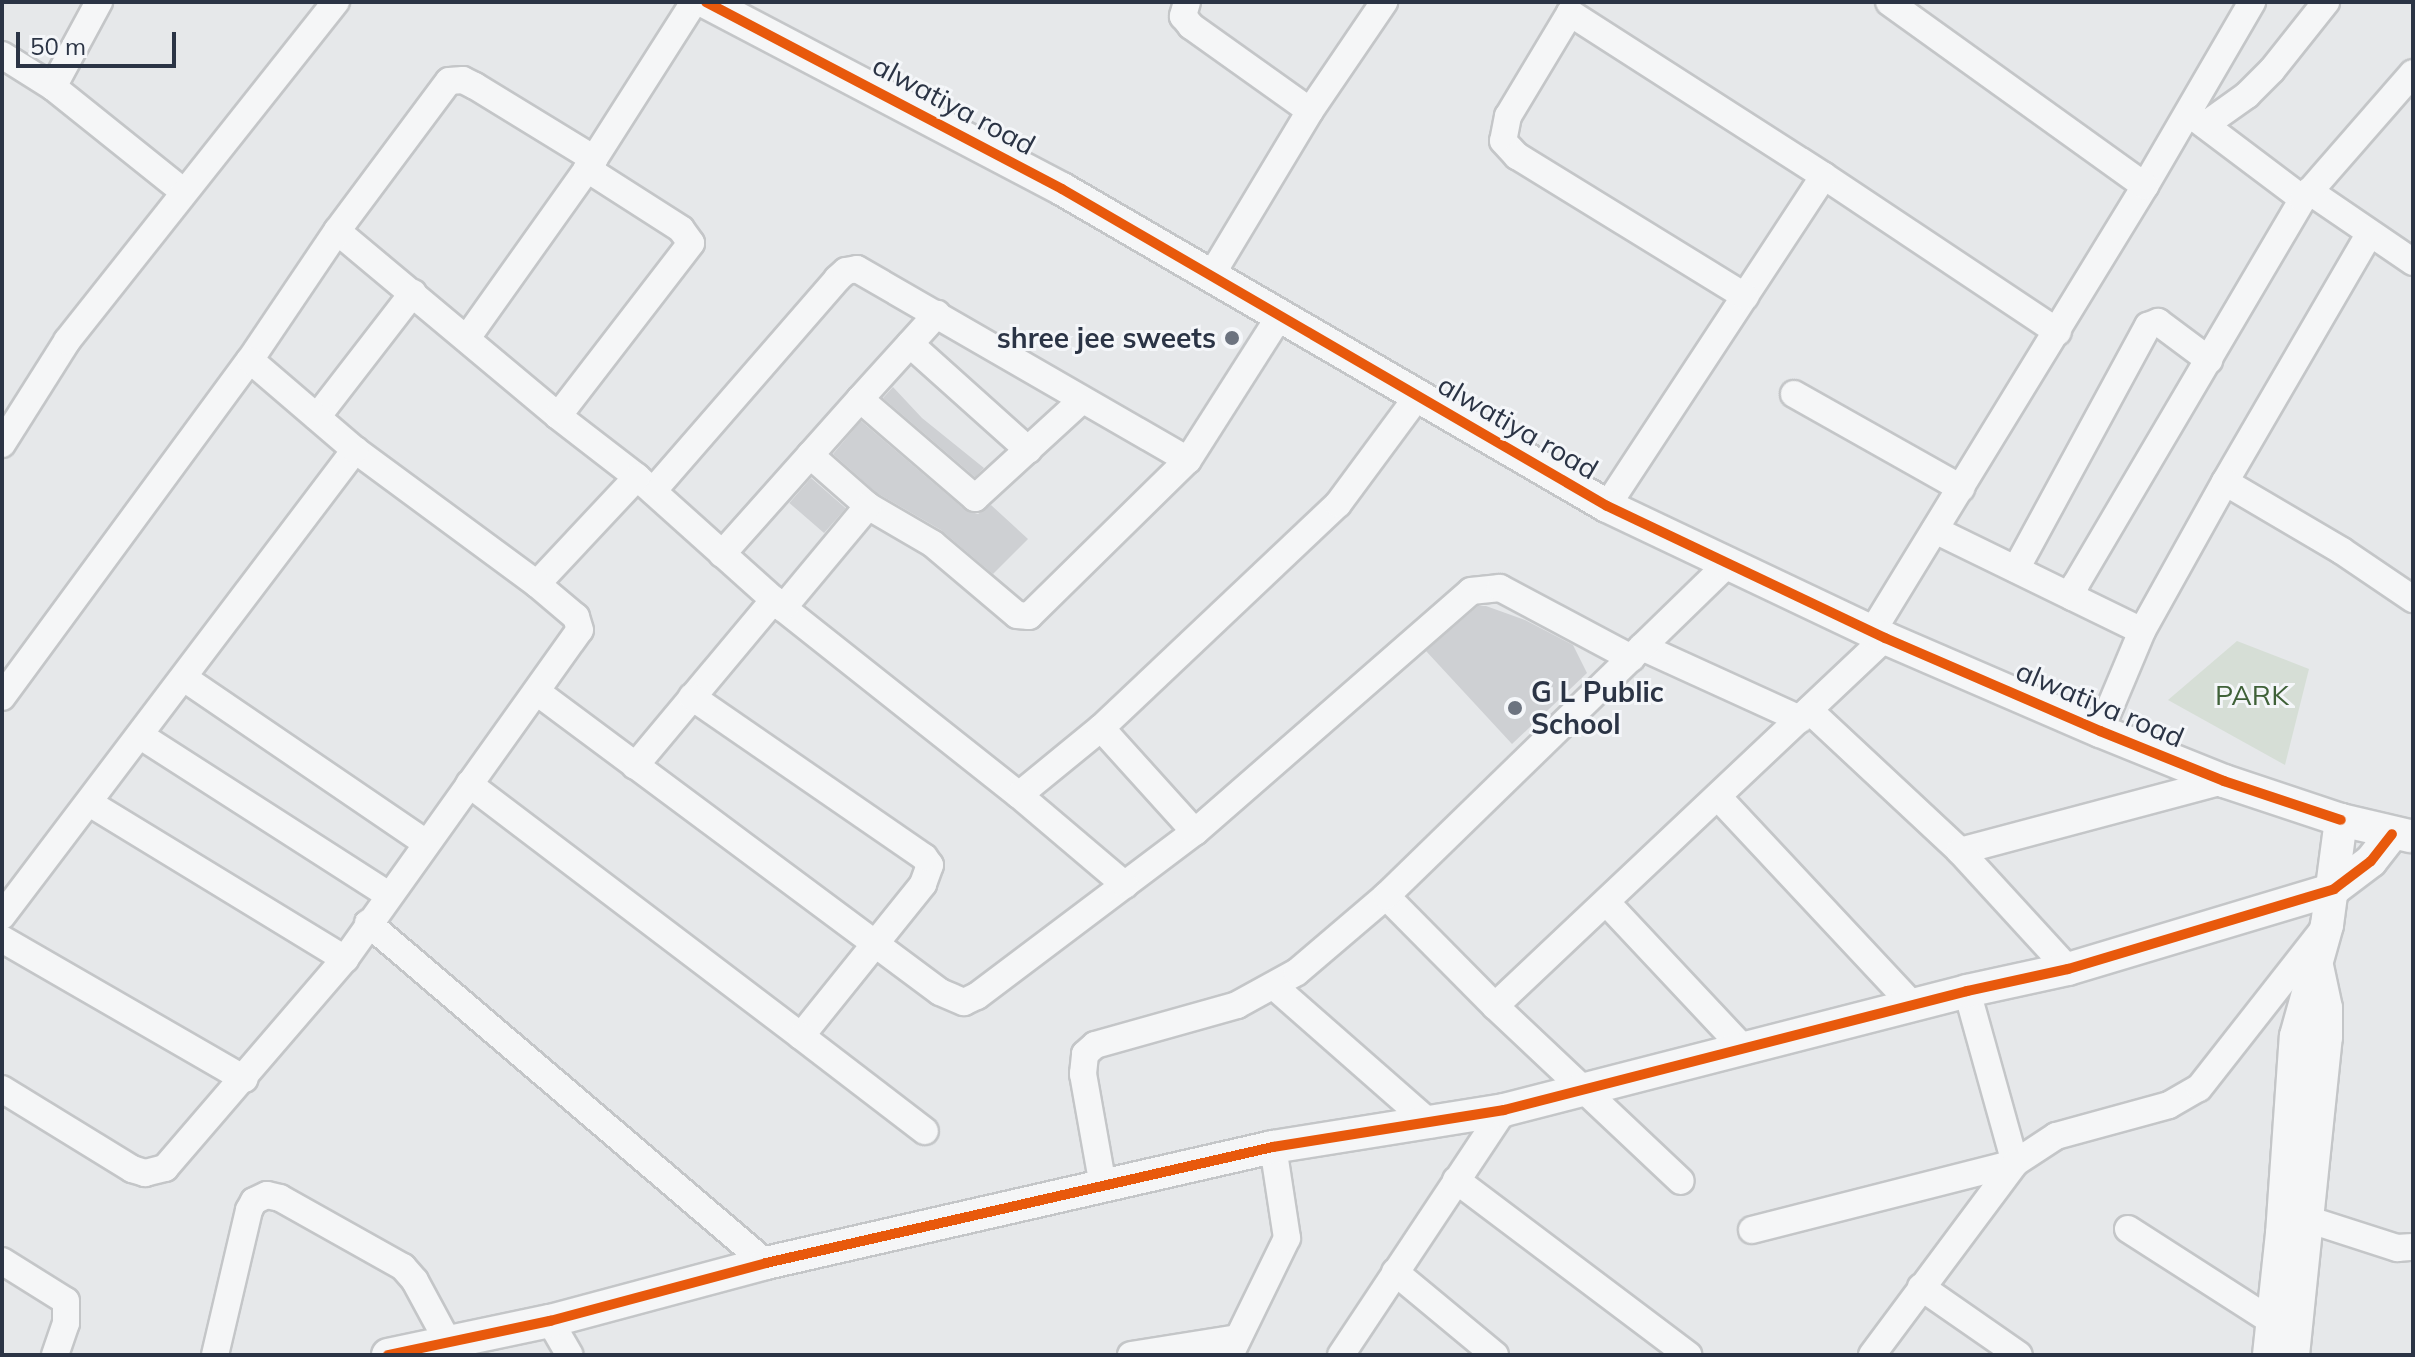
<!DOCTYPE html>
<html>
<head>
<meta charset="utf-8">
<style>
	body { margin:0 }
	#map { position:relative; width:2415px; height:1357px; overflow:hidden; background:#e6e8ea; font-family:Mulish,sans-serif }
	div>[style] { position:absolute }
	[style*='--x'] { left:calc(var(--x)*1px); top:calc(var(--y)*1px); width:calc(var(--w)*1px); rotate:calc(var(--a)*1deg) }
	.green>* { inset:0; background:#d6ded6 }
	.building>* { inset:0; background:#ced0d3; transform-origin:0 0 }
	.roads { filter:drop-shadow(2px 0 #c4c6c8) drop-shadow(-2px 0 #c4c6c8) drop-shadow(0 2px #c4c6c8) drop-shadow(0 -2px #c4c6c8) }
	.minor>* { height:26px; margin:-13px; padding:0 13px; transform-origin:13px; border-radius:13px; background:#f5f6f7 }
	.tertiary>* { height:32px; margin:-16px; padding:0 16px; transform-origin:16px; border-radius:16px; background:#f5f6f7 }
	.cycleway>* { height:10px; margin:-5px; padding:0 5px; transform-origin:5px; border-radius:5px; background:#e8590c }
	.dots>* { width:22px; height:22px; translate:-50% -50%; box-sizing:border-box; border:4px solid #f4f6f9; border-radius:50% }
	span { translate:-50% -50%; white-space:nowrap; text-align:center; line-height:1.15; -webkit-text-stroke:6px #f4f6f9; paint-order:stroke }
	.street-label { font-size:28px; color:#2b3445 }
	.poi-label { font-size:28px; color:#2b3445; font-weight:700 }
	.right { translate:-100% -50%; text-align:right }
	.left { translate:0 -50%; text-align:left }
	.park-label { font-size:28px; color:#3f6138 }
	.frame { position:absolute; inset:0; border:4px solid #2b3445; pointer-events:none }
	.scale { position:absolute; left:16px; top:32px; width:160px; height:36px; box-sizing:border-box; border:4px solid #2b3445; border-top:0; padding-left:10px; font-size:24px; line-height:28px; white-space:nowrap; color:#2b3445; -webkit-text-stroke:6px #f4f6f9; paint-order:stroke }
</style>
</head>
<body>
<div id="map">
	<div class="green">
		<div style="clip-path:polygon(2237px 641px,2309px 669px,2285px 765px,2168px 700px)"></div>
	</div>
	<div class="building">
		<div style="clip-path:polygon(893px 387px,922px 418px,984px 468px,975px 477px,883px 398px)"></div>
		<div style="clip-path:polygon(861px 421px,965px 510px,978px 514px,991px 505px,1028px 539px,993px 574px,941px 530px,877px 493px,833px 454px)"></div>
		<div style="left:811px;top:478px;width:46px;height:33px;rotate:41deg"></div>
		<div style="clip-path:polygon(1478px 606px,1486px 606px,1525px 620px,1573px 645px,1587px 673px,1512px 744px,1426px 651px)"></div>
	</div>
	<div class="roads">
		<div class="minor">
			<div style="--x:1187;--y:2;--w:15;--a:106"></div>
			<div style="--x:1183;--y:16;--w:13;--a:51"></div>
			<div style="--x:1191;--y:26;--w:146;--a:35.5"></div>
			<div style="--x:1310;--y:111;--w:190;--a:121"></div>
			<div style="--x:2;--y:55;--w:60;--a:32.1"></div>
			<div style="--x:53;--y:87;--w:168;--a:38.7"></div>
			<div style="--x:53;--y:87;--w:97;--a:-61.6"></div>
			<div style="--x:1310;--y:111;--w:132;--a:-55.8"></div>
			<div style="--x:2194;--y:117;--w:136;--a:37"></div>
			<div style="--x:2205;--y:125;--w:52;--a:-35.5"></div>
			<div style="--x:2247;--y:95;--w:35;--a:-45"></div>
			<div style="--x:2272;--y:70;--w:87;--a:-51.5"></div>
			<div style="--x:1824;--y:176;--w:281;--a:33.7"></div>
			<div style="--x:2145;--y:186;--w:213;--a:-59.8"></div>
			<div style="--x:2309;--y:191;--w:126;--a:34.3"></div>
			<div style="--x:337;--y:231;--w:288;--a:39.9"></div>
			<div style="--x:558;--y:416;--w:100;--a:37.7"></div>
			<div style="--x:637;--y:477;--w:196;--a:41.9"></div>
			<div style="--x:783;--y:608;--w:301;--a:38.4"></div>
			<div style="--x:1019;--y:795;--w:106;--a:-39.3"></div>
			<div style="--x:1101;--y:728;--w:326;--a:-43.4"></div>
			<div style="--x:1338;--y:504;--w:134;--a:-53.5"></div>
			<div style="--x:467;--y:338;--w:219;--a:-54.6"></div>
			<div style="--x:594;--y:159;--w:186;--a:-57.5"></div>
			<div style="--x:910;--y:344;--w:159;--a:41.9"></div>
			<div style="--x:1794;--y:394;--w:192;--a:29.4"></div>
			<div style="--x:860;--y:399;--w:115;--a:-47.8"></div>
			<div style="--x:558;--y:416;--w:218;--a:-52.4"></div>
			<div style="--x:691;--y:243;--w:17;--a:-126"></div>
			<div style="--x:681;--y:229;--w:112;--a:-147.4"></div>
			<div style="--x:317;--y:417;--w:157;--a:-52.3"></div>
			<div style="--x:2;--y:444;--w:122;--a:-57.7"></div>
			<div style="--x:67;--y:341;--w:433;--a:-51.6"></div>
			<div style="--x:810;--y:455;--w:77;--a:41.3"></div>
			<div style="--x:868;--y:506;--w:75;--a:30.3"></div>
			<div style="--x:933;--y:544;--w:110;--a:40.2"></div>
			<div style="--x:1017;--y:615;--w:12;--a:5"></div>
			<div style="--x:1029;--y:616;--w:223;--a:-44.5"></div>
			<div style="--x:1188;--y:460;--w:173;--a:-57.5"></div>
			<div style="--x:2225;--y:482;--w:286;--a:-59.8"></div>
			<div style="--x:653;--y:491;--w:281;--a:-49"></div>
			<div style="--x:837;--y:279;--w:12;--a:-42"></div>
			<div style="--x:846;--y:271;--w:11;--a:-10"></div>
			<div style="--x:857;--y:269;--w:382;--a:30"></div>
			<div style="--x:1607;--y:506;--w:395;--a:-56.7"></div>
			<div style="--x:1824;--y:176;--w:302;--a:-147.3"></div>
			<div style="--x:1570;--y:13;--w:120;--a:121"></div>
			<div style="--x:1508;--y:116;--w:25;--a:101"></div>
			<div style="--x:1503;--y:141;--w:21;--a:47"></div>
			<div style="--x:1517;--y:156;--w:268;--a:31.6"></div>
			<div style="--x:1935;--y:530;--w:230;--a:26"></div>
			<div style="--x:722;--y:554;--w:208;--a:-48.3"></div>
			<div style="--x:860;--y:399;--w:152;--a:40.7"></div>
			<div style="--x:975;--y:498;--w:144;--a:-42.5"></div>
			<div style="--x:2016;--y:569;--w:277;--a:-61.5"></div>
			<div style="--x:2148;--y:326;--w:11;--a:-22"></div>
			<div style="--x:2158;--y:322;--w:64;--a:36.7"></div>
			<div style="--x:537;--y:584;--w:146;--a:-46.9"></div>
			<div style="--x:2072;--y:597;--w:14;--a:-73"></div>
			<div style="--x:2076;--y:584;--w:447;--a:-59.5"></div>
			<div style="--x:2303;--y:199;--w:167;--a:-48.9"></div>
			<div style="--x:783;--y:608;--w:133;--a:-50.2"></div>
			<div style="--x:1872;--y:632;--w:523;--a:-58.53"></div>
			<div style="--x:2145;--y:186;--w:315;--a:-144.3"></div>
			<div style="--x:1642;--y:647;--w:174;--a:24.5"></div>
			<div style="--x:184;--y:678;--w:293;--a:34.3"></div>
			<div style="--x:537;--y:692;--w:502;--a:36.66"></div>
			<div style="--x:940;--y:992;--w:26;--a:23"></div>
			<div style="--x:964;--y:1002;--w:14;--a:-25"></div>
			<div style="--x:977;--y:996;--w:273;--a:-37"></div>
			<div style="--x:1195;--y:832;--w:366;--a:-41.1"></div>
			<div style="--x:1471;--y:591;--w:29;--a:-6"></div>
			<div style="--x:1500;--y:588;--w:149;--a:28.1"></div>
			<div style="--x:2;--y:697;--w:418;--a:-53.7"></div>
			<div style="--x:250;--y:360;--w:156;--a:-56"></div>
			<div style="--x:337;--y:231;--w:187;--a:-53.3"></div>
			<div style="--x:449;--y:81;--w:14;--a:-4"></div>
			<div style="--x:463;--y:80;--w:13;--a:27"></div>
			<div style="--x:475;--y:86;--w:140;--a:31.5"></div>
			<div style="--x:1809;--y:710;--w:207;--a:43"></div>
			<div style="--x:1960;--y:851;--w:273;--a:-14.9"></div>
			<div style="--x:1101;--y:728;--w:140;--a:47.9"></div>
			<div style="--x:2100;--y:731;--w:108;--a:-67.2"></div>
			<div style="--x:2142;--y:631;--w:171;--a:-60.9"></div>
			<div style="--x:2225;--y:482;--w:136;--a:30.5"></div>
			<div style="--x:2342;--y:551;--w:86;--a:34.1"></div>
			<div style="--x:141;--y:736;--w:295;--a:32.7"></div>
			<div style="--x:635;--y:766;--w:217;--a:-50.1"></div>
			<div style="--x:469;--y:784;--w:417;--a:37.2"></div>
			<div style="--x:801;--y:1036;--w:195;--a:-51.2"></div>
			<div style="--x:923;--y:884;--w:20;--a:-70"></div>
			<div style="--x:930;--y:865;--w:10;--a:-127"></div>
			<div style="--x:924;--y:857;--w:282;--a:-145.4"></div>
			<div style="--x:1019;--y:795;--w:139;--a:40.3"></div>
			<div style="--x:1719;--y:798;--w:284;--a:46.9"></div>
			<div style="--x:91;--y:804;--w:298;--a:31.4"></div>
			<div style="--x:1960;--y:851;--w:160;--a:47.5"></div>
			<div style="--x:1386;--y:896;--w:155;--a:45.3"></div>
			<div style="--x:1495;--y:1006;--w:255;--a:43.3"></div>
			<div style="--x:1607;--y:903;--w:200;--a:46.8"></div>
			<div style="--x:2;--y:916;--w:585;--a:-52.86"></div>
			<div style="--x:368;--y:923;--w:523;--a:40.51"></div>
			<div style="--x:2;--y:939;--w:280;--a:30"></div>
			<div style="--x:1275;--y:987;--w:208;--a:41.3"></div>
			<div style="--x:1495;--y:1006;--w:536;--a:-43.34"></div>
			<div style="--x:801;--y:1036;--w:156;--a:37.5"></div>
			<div style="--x:2;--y:1089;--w:153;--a:31.6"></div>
			<div style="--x:132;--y:1169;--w:14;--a:17"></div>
			<div style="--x:145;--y:1173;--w:21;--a:-14"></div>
			<div style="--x:165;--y:1168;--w:276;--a:-49.3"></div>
			<div style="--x:345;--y:959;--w:404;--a:-54.5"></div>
			<div style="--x:580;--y:630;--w:14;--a:-107"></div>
			<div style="--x:576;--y:617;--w:51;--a:-139.8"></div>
			<div style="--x:537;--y:584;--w:226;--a:-143.6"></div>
			<div style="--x:355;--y:450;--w:138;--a:-139.4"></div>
			<div style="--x:1456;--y:1180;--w:291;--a:37"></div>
			<div style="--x:1103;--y:1186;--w:114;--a:-100.1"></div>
			<div style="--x:1083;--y:1074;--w:20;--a:-84"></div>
			<div style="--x:1085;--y:1054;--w:13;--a:-42"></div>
			<div style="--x:1095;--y:1045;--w:148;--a:-15.7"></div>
			<div style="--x:1237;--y:1005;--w:68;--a:-28.8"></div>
			<div style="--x:1297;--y:972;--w:117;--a:-40.5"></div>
			<div style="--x:1386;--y:896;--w:478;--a:-44.2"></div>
			<div style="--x:2307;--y:1219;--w:95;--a:17.9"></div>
			<div style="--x:2397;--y:1248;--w:16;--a:-4"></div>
			<div style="--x:2128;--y:1229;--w:172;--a:32.7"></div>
			<div style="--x:1752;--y:1230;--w:271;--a:-14.3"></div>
			<div style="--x:2015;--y:1163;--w:179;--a:-105.6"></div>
			<div style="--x:2;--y:1261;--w:75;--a:32"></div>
			<div style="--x:66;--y:1301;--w:22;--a:90"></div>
			<div style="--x:66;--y:1323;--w:34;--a:109"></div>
			<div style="--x:1395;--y:1272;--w:130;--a:39.7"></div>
			<div style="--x:1921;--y:1287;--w:119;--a:34.8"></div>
			<div style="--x:550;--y:1321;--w:39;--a:60"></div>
			<div style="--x:215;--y:1355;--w:149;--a:-76.8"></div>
			<div style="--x:249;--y:1210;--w:10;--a:-61"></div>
			<div style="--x:254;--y:1201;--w:14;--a:-25"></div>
			<div style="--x:267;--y:1195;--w:13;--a:13"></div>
			<div style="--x:280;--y:1198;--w:141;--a:29.3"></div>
			<div style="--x:403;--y:1267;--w:18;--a:49"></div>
			<div style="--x:415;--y:1281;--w:84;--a:61.6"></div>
			<div style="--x:1131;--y:1355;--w:108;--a:-9"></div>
			<div style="--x:1230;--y:1355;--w:130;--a:-64"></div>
			<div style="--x:1287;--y:1238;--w:92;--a:-98.7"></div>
			<div style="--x:1341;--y:1355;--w:294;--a:-56.4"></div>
			<div style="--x:1872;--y:1355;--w:239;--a:-53.3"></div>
			<div style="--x:2015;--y:1163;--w:49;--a:-33.4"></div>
			<div style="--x:2056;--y:1136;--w:117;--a:-15.3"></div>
			<div style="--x:2169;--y:1105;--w:34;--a:-30"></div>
			<div style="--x:2199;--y:1088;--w:199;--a:-51.9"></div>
		</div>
		<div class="tertiary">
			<div style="--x:706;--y:2;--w:402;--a:27.7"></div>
			<div style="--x:1062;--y:189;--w:630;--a:30.18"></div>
			<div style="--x:1607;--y:506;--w:308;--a:25.4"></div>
			<div style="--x:1885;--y:638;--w:234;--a:23.4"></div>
			<div style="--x:2100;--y:731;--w:134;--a:22"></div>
			<div style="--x:2224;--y:781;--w:123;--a:18.4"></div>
			<div style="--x:388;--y:1355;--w:166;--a:-11.9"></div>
			<div style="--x:550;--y:1321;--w:224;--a:-15"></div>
			<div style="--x:766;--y:1263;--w:520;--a:-12.89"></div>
			<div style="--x:1273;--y:1147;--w:234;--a:-9.1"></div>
			<div style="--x:1504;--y:1110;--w:478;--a:-14.4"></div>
			<div style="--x:1967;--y:991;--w:103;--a:-12.3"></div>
			<div style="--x:2068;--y:969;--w:278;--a:-16.7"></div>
			<div style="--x:2334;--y:889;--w:46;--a:-37.1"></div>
			<div style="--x:2371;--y:861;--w:34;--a:-52"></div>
			<div style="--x:2269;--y:1355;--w:122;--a:-83.9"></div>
			<div style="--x:2282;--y:1234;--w:198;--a:-86"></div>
			<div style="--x:2296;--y:1036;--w:115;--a:-74.4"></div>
			<div style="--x:2327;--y:925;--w:106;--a:-82.4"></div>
			<div style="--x:2341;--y:820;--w:71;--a:13.1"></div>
			<div style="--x:2293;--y:1355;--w:320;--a:-84.1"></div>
			<div style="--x:2326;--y:1037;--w:29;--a:-90"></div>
			<div style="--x:2326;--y:1008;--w:43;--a:-102.1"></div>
		</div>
	</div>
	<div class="cycleway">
		<div style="--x:706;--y:2;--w:402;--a:27.7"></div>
		<div style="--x:1062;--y:189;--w:630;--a:30.18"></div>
		<div style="--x:1607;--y:506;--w:308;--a:25.4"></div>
		<div style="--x:1885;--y:638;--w:234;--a:23.4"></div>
		<div style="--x:2100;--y:731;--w:134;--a:22"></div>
		<div style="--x:2224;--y:781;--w:123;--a:18.4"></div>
		<div style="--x:388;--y:1355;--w:166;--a:-11.9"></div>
		<div style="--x:550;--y:1321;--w:224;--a:-15"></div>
		<div style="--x:766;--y:1263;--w:520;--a:-12.89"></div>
		<div style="--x:1273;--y:1147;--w:234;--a:-9.1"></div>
		<div style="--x:1504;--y:1110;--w:478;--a:-14.4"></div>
		<div style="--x:1967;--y:991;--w:103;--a:-12.3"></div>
		<div style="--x:2068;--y:969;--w:278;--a:-16.7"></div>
		<div style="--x:2334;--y:889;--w:46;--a:-37.1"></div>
		<div style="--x:2371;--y:861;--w:34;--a:-52"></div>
	</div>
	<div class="dots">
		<div style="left:1232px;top:338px;background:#6c737f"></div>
		<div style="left:1515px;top:708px;background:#6c737f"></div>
	</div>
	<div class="street-label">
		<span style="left:954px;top:105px;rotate:28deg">alwatiya road</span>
		<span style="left:1518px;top:427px;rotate:30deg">alwatiya road</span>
		<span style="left:2100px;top:704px;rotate:23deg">alwatiya road</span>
	</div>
	<div class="poi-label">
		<span class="right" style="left:1216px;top:338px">shree jee sweets</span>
		<span class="left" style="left:1531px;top:708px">G L Public<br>School</span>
	</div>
	<div class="park-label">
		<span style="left:2252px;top:695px">PARK</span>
	</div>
	<div class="frame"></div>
	<div class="scale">50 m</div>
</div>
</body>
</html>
